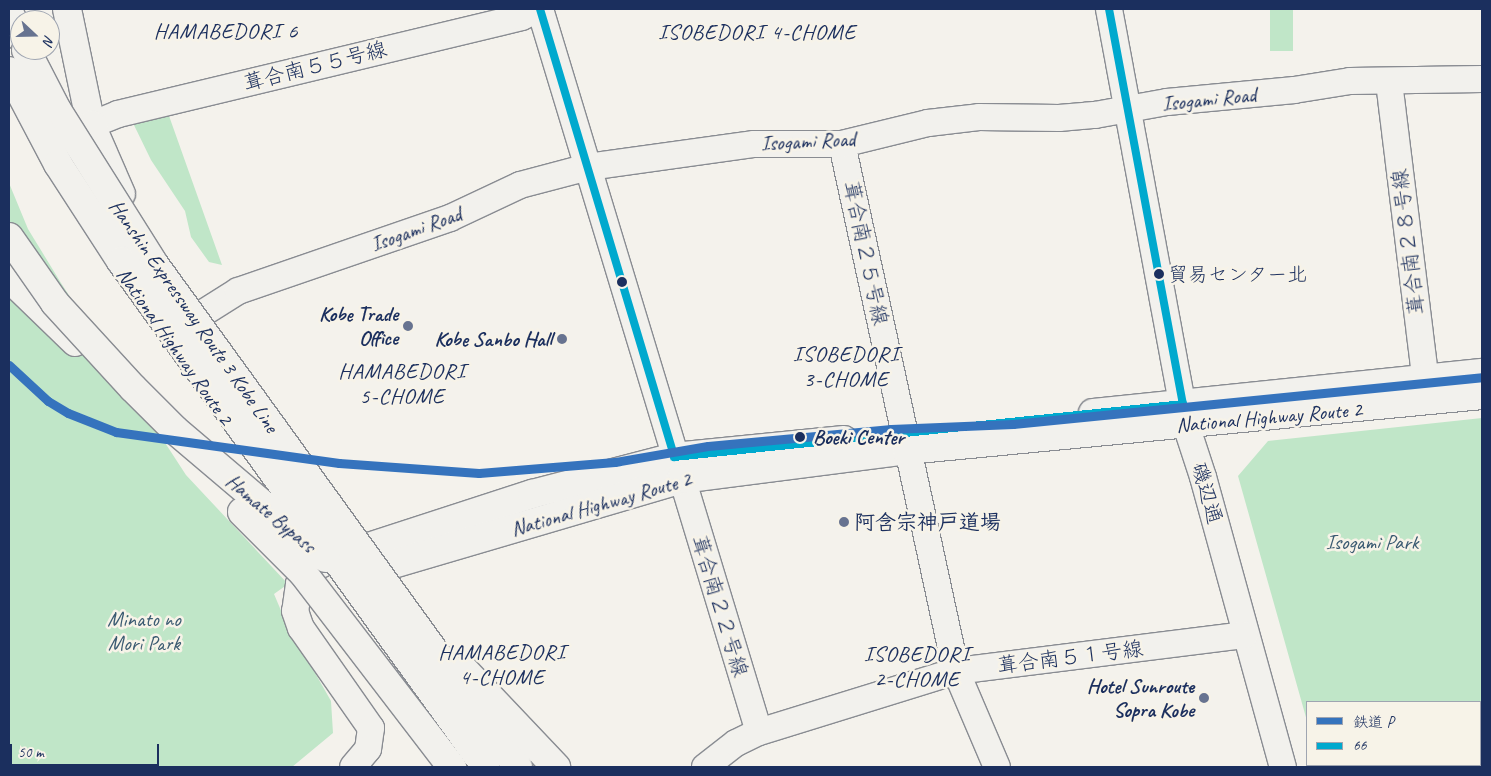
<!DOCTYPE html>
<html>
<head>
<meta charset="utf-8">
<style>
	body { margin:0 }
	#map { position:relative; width:1491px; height:776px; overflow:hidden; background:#f4f2ec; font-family:Caveat,"Klee One",sans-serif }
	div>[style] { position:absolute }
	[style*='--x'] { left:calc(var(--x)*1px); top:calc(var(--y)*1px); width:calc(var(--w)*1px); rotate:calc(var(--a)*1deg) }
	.green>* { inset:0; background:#c0e6c8; transform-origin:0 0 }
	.roads { filter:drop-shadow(1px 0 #898c92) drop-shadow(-1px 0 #898c92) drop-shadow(0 1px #898c92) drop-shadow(0 -1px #898c92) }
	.minor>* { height:26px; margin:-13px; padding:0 13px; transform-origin:13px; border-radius:13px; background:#f2f1ed }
	.highway>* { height:28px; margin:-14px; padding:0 14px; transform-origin:14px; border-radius:14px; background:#f2f1ed }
	.bridges { filter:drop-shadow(1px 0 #898c92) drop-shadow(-1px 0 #898c92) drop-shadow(0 1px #898c92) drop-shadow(0 -1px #898c92) }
	.highway-bridge>* { height:28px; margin:-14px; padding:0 14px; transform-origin:14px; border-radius:14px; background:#f2f1ed }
	.bus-1>* { height:8px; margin:-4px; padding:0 4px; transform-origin:4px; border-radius:4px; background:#00a9ce }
	.rail-1>* { height:9px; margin:-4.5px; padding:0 4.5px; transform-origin:4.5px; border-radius:4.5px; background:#3573bd }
	.dots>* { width:14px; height:14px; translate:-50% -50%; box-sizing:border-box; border:2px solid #f7f3e8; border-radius:50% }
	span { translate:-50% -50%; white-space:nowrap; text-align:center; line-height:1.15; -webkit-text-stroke:5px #f7f3e8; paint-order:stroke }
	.bus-label { font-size:20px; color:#1b2f5e }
	.left { translate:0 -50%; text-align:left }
	.street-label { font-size:21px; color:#1b2f5e }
	.poi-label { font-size:21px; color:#1b2f5e; font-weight:700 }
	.right { translate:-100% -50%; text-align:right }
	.stop-label { font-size:21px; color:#1b2f5e; font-weight:700 }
	.park-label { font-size:21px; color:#3a5a71 }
	.neighbourhood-label { font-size:22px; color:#1b2f5e; letter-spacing:1px }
	.frame { position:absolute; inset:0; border:10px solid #1b2f5e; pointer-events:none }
	.legend { position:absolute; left:1306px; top:701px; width:175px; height:65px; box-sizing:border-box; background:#f7f3e8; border:1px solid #9fa5b1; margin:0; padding:6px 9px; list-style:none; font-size:15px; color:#1b2f5e }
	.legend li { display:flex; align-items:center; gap:10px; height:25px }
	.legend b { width:25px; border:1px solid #9fa5b1 }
	.north { position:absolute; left:10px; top:10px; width:50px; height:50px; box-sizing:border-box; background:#f7f3e8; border:1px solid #9fa5b1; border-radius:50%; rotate:111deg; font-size:14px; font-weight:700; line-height:20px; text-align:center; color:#1b2f5e }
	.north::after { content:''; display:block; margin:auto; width:18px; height:22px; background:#677390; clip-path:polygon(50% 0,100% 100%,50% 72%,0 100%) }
	.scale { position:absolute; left:10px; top:744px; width:149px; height:22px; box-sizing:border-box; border:2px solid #1b2f5e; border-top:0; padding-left:6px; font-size:15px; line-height:18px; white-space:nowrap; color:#1b2f5e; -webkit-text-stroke:4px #f7f3e8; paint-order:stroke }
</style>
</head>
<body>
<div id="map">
	<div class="green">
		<div style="left:1270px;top:9px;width:23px;height:42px"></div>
		<div style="clip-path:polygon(168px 113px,222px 265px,209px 262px,191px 237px,185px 211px,151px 160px,133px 123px)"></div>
		<div style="clip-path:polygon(9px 183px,28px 229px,61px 283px,186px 475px,288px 584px,274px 594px,285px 620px,331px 701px,333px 733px,292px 767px,9px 767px)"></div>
		<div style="clip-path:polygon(1482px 418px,1482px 767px,1320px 767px,1320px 765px,1480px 765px,1480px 702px,1307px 702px,1307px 721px,1238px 476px,1268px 441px)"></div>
	</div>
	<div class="roads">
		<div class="minor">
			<div style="--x:540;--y:9;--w:755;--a:73.15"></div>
			<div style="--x:1109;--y:9;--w:423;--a:79.5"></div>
			<div style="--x:1186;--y:425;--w:55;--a:71.9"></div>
			<div style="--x:1203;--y:477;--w:301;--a:74.6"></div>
			<div style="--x:1389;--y:82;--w:319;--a:83"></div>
			<div style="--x:91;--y:125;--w:29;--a:-22"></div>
			<div style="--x:118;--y:114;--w:415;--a:-13.5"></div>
			<div style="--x:521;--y:17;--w:21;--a:-23"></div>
			<div style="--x:842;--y:144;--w:539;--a:77.79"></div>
			<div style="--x:956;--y:671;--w:104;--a:66.9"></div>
			<div style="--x:9;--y:264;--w:44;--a:43.2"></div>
			<div style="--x:18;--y:288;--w:79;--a:44"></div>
			<div style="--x:176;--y:330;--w:73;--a:-32.2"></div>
			<div style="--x:238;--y:291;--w:224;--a:-19"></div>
			<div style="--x:450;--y:218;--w:77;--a:-25.2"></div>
			<div style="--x:520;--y:185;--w:70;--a:-14.8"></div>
			<div style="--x:588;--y:167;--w:168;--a:-7.9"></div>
			<div style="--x:754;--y:144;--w:88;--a:0"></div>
			<div style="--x:842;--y:144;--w:89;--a:-13.7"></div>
			<div style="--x:928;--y:123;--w:51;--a:-6.7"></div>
			<div style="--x:979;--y:117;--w:80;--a:0.7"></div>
			<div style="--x:1059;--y:118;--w:36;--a:-5"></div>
			<div style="--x:1095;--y:115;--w:73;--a:-10.2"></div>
			<div style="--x:1167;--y:102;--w:128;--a:-5.4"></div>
			<div style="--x:1294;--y:90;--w:57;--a:-9.1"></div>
			<div style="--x:1350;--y:81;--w:132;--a:-0.9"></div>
			<div style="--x:322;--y:564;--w:12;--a:156"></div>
			<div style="--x:311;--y:569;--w:19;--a:129"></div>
			<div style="--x:299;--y:584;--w:27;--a:98"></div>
			<div style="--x:295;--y:611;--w:18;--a:71"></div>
			<div style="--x:301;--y:628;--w:122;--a:55"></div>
			<div style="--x:371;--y:728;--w:21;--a:98"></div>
			<div style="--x:368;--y:749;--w:23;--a:130"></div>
			<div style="--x:705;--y:767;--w:39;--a:-38"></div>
			<div style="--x:736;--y:743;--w:25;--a:-26"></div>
			<div style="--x:759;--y:732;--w:206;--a:-17.2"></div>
			<div style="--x:956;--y:671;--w:291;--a:-7.1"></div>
		</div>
		<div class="highway">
			<div style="--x:67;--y:9;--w:118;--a:78.3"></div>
			<div style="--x:91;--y:125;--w:75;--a:66.5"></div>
			<div style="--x:9;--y:12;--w:27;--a:66"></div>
			<div style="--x:1093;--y:413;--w:391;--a:-5.9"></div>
			<div style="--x:338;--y:557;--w:204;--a:-18"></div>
			<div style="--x:532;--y:494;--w:147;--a:-14.6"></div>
			<div style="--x:674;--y:457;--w:171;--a:-5.7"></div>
			<div style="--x:352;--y:576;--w:343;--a:-16.4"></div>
			<div style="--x:681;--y:479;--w:228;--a:-7.3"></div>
			<div style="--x:907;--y:450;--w:578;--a:-5.46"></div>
		</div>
	</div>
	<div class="bridges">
		<div class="highway-bridge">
			<div style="--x:26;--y:50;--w:68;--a:62.7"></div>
			<div style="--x:57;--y:110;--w:182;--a:57.8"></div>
			<div style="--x:154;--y:264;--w:621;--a:54.11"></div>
			<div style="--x:9;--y:71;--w:105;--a:62.2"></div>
			<div style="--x:58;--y:164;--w:116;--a:57"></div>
			<div style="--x:121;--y:261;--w:624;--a:54.2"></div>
			<div style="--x:9;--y:237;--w:80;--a:55.1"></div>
			<div style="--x:55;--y:303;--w:115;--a:47.5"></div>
			<div style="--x:133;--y:388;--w:59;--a:45"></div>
			<div style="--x:175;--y:430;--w:198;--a:40.3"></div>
			<div style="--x:242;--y:512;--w:86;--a:45"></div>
			<div style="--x:303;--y:573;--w:245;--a:52.5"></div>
			<div style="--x:464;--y:670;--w:134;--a:46.5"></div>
		</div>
	</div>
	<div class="bus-1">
		<div style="--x:540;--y:9;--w:468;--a:73.3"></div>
		<div style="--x:1109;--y:9;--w:402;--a:79.4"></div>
		<div style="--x:674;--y:457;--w:512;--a:-5.94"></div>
	</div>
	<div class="rail-1">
		<div style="--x:9;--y:365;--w:53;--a:42.7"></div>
		<div style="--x:48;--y:401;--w:23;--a:31"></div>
		<div style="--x:68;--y:413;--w:52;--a:21.6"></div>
		<div style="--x:116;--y:432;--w:225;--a:7.9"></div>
		<div style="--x:339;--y:463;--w:140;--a:4.1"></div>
		<div style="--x:479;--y:473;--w:136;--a:-4.6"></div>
		<div style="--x:615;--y:462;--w:94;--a:-9.8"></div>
		<div style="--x:708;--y:446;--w:184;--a:-5.3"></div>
		<div style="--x:891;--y:429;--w:122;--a:-2.3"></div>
		<div style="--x:1013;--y:424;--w:471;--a:-5.7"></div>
	</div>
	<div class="dots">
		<div style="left:1159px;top:274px;background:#1b2f5e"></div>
		<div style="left:622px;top:282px;background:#1b2f5e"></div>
		<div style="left:408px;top:326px;background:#677390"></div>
		<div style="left:562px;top:339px;background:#677390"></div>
		<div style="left:800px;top:437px;background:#1b2f5e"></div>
		<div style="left:844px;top:522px;background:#677390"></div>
		<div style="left:1204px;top:698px;background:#677390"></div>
	</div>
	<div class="bus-label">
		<span class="left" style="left:1168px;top:274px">貿易センター北</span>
	</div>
	<div class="street-label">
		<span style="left:315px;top:66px;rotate:-14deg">葺合南５５号線</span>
		<span style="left:1209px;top:99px;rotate:-6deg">Isogami Road</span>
		<span style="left:808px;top:141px;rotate:-3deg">Isogami Road</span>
		<span style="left:416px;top:229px;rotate:-20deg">Isogami Road</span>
		<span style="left:1408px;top:242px;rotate:-97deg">葺合南２８号線</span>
		<span style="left:866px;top:253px;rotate:78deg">葺合南２５号線</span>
		<span style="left:194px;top:316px;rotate:55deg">Hanshin Expressway Route 3 Kobe Line</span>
		<span style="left:175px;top:346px;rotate:55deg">National Highway Route 2</span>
		<span style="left:1269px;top:417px;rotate:-5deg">National Highway Route 2</span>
		<span style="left:1207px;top:493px;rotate:74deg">磯辺通</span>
		<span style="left:601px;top:504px;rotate:-16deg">National Highway Route 2</span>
		<span style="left:271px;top:513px;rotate:40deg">Hamate Bypass</span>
		<span style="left:720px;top:606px;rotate:73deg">葺合南２２号線</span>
		<span style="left:1070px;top:657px;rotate:-7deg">葺合南５１号線</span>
	</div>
	<div class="poi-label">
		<span class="right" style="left:398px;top:326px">Kobe Trade<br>Office</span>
		<span class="right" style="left:552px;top:339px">Kobe Sanbo Hall</span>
		<span class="left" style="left:854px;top:522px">阿含宗神戸道場</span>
		<span class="right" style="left:1194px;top:698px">Hotel Sunroute<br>Sopra Kobe</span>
	</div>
	<div class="stop-label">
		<span class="left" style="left:813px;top:437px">Boeki Center</span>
	</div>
	<div class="park-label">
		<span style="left:1372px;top:542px">Isogami Park</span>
		<span style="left:144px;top:631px">Minato no<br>Mori Park</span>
	</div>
	<div class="neighbourhood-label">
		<span style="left:226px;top:32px">HAMABEDORI 6</span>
		<span style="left:757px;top:33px">ISOBEDORI 4-CHOME</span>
		<span style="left:846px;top:367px">ISOBEDORI<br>3-CHOME</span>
		<span style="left:402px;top:384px">HAMABEDORI<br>5-CHOME</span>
		<span style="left:502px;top:665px">HAMABEDORI<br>4-CHOME</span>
		<span style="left:917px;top:667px">ISOBEDORI<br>2-CHOME</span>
	</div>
	<div class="frame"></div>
	<ul class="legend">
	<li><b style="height:6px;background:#3573bd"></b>鉄道 P</li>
	<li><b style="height:6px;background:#00a9ce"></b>66</li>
	</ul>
	<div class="north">N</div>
	<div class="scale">50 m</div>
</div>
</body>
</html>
